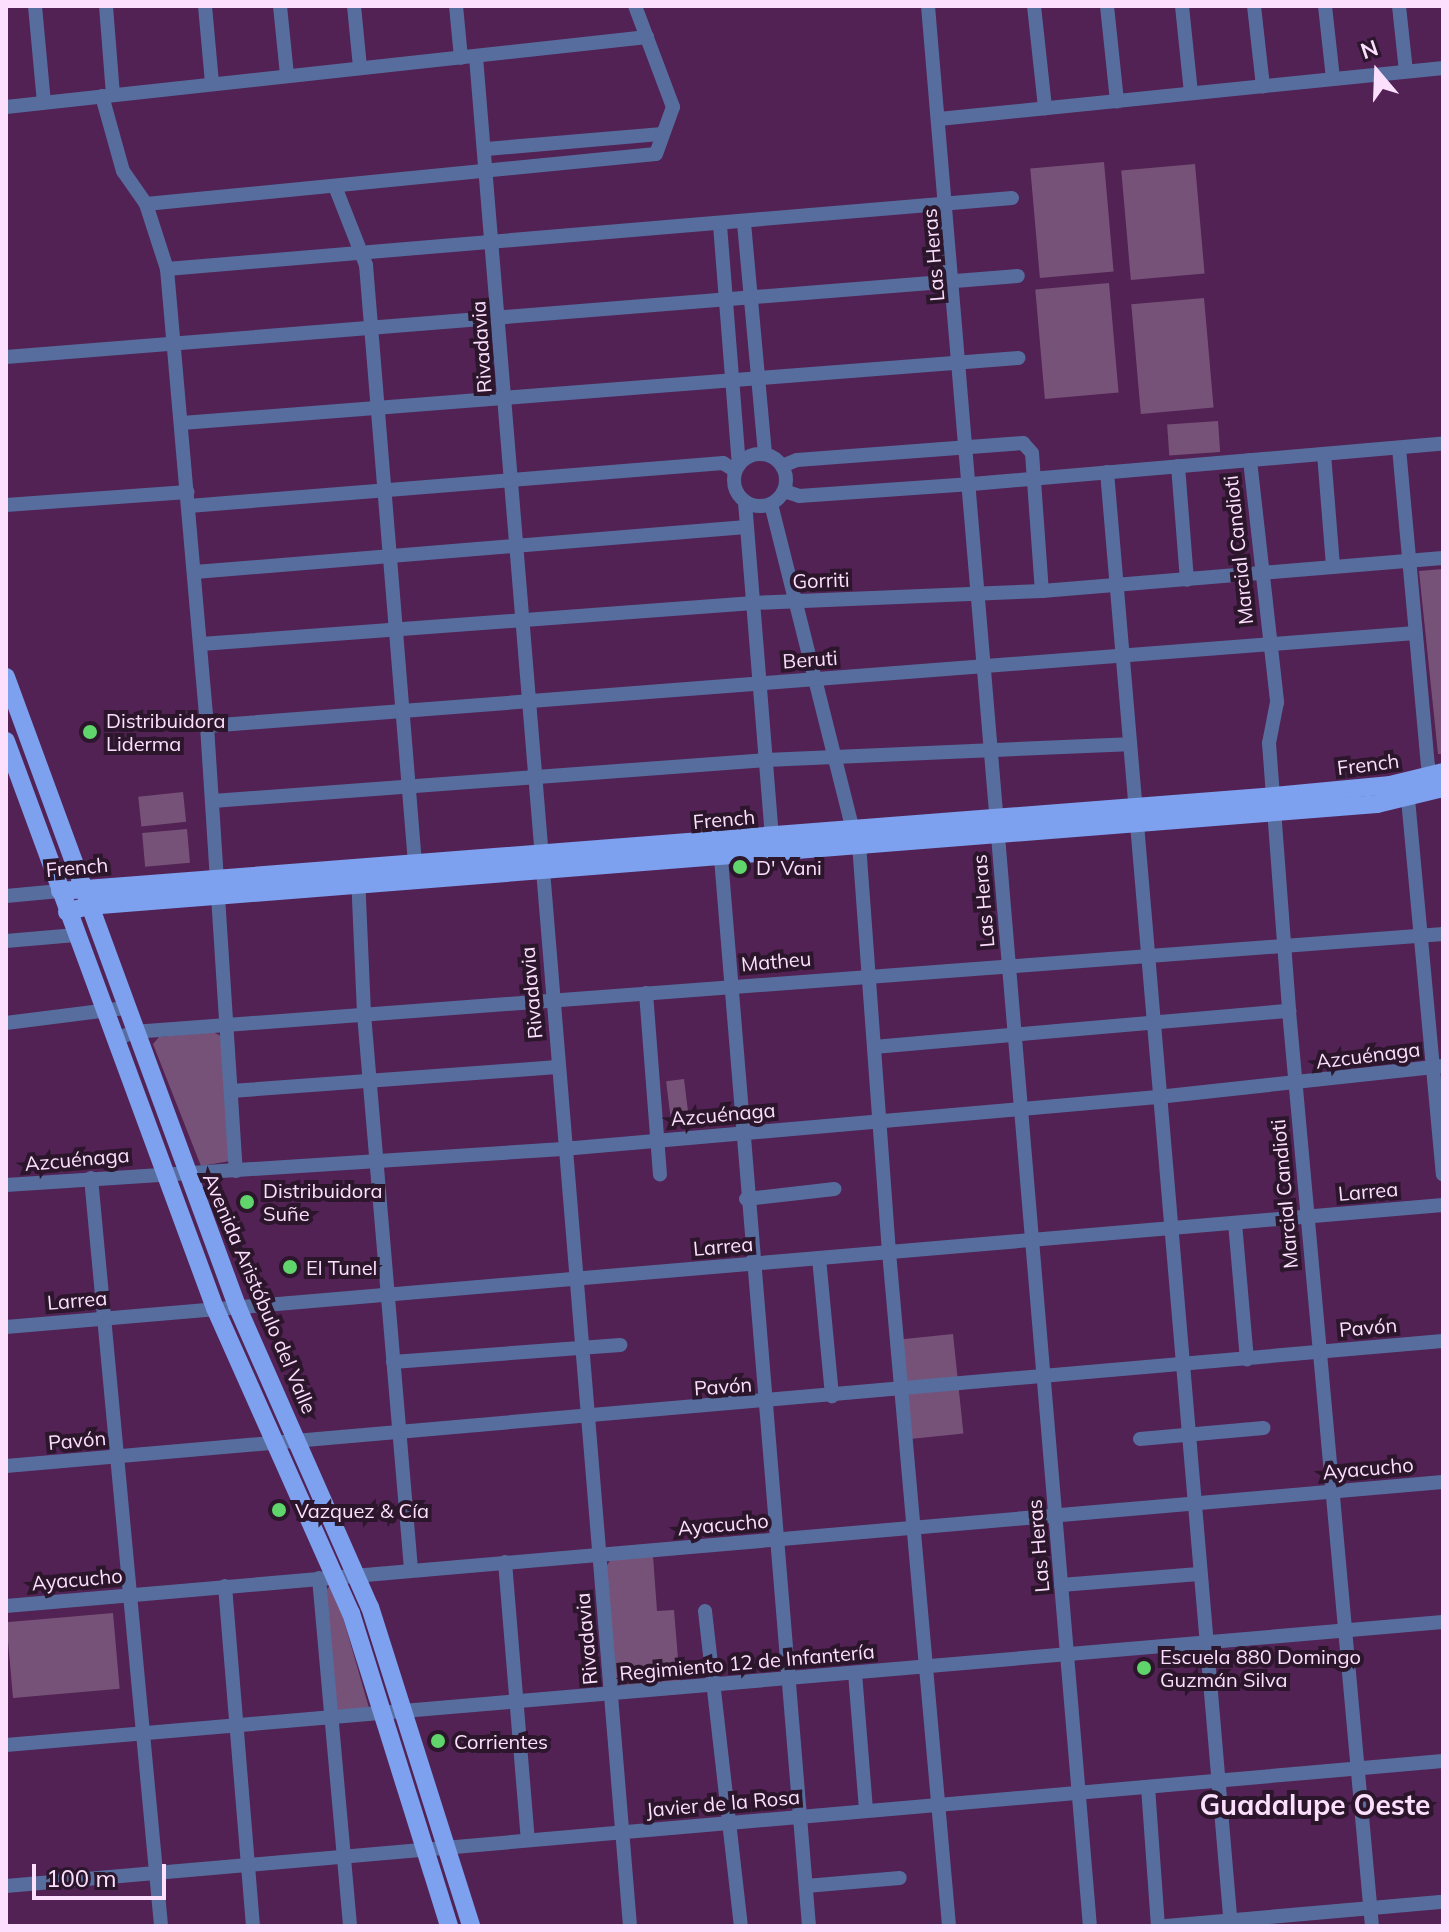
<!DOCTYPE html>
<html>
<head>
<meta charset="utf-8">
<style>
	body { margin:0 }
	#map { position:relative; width:1449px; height:1932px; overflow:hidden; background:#512253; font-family:Mulish,sans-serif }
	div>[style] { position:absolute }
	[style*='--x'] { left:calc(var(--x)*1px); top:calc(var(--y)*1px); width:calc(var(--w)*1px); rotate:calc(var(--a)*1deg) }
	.green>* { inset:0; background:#775278; transform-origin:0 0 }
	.minor>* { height:14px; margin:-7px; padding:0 7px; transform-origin:7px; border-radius:7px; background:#576d9e }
	.minor>.ring { margin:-7px; padding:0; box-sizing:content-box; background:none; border:14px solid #576d9e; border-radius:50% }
	.major>* { height:18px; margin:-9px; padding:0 9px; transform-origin:9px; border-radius:9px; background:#7da0ef }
	.dots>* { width:22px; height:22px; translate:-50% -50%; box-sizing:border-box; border:4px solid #2b162c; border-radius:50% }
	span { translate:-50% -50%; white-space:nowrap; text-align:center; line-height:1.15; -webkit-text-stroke:8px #2b162c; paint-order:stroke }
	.street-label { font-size:20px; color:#fcdffd }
	.poi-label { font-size:20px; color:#fcdffd }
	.left { translate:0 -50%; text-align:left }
	.district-label { font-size:28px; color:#fcdffd; font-weight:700 }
	.frame { position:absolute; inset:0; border:8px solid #fcdffd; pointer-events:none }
	.north { position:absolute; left:1337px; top:32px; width:80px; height:80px; -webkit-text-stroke:6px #2b162c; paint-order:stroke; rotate:341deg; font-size:22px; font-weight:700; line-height:32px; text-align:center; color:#fcdffd }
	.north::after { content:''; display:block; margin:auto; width:28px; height:36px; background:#fcdffd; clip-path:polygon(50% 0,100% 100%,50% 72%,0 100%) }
	.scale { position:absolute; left:32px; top:1864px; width:134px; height:36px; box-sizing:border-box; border:4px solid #fcdffd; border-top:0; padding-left:10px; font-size:24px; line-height:28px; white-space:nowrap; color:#fcdffd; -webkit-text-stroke:6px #2b162c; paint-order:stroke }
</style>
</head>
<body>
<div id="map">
	<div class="green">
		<div style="left:1104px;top:162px;width:110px;height:74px;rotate:85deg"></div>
		<div style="left:1195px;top:164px;width:110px;height:74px;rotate:85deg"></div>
		<div style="left:1109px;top:283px;width:110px;height:74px;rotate:85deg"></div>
		<div style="left:1204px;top:298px;width:110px;height:73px;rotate:85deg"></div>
		<div style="left:1218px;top:421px;width:31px;height:51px;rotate:86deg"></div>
		<div style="clip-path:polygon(1443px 569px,1443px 754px,1438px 754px,1419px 571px)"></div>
		<div style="left:183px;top:792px;width:30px;height:45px;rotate:84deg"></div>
		<div style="left:187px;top:829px;width:34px;height:45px;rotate:85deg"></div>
		<div style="clip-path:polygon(213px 1032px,221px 1036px,230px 1161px,201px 1166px,153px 1044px,159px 1037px)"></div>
		<div style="left:684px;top:1079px;width:46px;height:18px;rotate:83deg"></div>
		<div style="left:953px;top:1334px;width:100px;height:56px;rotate:84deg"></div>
		<div style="clip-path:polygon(653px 1556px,657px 1611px,674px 1610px,680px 1683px,622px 1687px,615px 1681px,606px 1567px,611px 1559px)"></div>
		<div style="clip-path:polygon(330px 1585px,334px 1586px,369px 1708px,337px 1710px,325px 1592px)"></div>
		<div style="left:113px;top:1613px;width:76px;height:107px;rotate:85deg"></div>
	</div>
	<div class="minor">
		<div style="--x:35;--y:6;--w:97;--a:84.7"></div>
		<div style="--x:106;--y:6;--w:89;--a:85.5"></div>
		<div style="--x:205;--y:6;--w:77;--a:84.8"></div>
		<div style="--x:280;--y:6;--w:69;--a:84.2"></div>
		<div style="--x:354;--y:6;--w:61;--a:84.4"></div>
		<div style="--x:456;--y:6;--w:52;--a:84.5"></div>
		<div style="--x:928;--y:6;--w:1927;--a:85.18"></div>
		<div style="--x:1034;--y:6;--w:103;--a:83.8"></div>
		<div style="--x:1107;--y:6;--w:96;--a:84"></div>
		<div style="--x:1182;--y:6;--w:87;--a:84.1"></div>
		<div style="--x:1254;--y:6;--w:81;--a:83.6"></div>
		<div style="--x:1325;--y:6;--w:73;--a:83.7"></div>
		<div style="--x:1399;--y:6;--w:65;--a:83.9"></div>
		<div style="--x:476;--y:57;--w:1875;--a:85.29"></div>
		<div style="--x:102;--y:96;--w:78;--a:74.4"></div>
		<div style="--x:123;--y:171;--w:40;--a:55.1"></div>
		<div style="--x:146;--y:204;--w:68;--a:72.1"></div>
		<div style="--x:167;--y:269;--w:459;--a:85"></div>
		<div style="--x:207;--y:726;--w:446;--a:86.3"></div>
		<div style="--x:6;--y:107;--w:645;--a:-6.23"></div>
		<div style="--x:939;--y:119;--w:507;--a:-5.78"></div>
		<div style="--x:486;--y:149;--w:177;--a:-4.9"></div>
		<div style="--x:336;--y:189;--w:82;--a:68.5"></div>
		<div style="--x:366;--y:265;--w:600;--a:85.32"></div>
		<div style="--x:146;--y:204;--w:512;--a:-5.6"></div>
		<div style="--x:656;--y:154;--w:50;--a:-70.1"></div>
		<div style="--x:673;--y:107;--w:108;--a:-110.6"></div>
		<div style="--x:744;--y:223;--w:232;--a:84.8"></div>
		<div style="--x:720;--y:225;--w:241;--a:85.5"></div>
		<div style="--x:167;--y:269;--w:848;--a:-4.8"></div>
		<div style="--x:6;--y:357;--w:1015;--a:-4.58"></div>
		<div style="--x:182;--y:423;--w:839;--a:-4.45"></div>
		<div style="--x:1399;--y:448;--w:318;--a:84.8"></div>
		<div style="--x:1428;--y:765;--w:21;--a:73"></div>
		<div class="ring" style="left:734px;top:454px;width:38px;height:38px"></div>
		<div style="--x:1324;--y:454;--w:113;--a:85.4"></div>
		<div style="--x:1250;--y:460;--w:244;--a:83.6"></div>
		<div style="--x:1277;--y:702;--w:42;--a:101"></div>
		<div style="--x:1269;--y:743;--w:269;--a:85.7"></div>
		<div style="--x:1289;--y:1011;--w:919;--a:84.82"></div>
		<div style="--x:782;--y:466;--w:16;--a:-22"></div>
		<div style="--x:797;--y:460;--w:227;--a:-4.3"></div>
		<div style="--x:1023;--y:443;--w:13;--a:48"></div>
		<div style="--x:1032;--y:453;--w:138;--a:85.9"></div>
		<div style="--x:1178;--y:466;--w:114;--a:85.5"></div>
		<div style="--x:1107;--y:472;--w:1459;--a:85.13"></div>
		<div style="--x:784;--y:491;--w:16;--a:18"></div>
		<div style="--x:799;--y:496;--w:173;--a:-4"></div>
		<div style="--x:972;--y:484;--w:473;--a:-4.9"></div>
		<div style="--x:745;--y:502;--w:336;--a:85.4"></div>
		<div style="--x:771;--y:504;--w:337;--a:75.9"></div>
		<div style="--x:6;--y:505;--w:182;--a:-4.1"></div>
		<div style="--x:189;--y:506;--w:536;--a:-4.6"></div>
		<div style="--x:723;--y:463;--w:15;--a:32"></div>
		<div style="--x:195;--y:572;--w:553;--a:-4.67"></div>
		<div style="--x:201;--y:644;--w:554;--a:-4.25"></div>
		<div style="--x:753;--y:603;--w:289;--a:-2.4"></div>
		<div style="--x:1042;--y:591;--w:402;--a:-4.7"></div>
		<div style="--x:207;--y:726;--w:1212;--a:-4.4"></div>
		<div style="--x:1407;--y:788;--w:388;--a:84.7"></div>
		<div style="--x:213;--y:801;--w:555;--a:-4.24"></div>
		<div style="--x:766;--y:760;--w:362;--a:-2.5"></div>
		<div style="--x:859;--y:844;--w:409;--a:85.8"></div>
		<div style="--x:889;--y:1252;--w:677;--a:84.91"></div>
		<div style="--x:720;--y:846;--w:1084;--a:85.29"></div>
		<div style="--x:358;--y:876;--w:138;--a:87.5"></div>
		<div style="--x:364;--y:1014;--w:557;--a:85.16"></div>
		<div style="--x:6;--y:896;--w:54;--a:-5.3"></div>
		<div style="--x:6;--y:941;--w:70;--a:-4.9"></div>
		<div style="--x:646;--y:993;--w:182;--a:85.6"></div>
		<div style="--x:6;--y:1023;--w:120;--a:-7.2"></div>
		<div style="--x:115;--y:1040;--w:20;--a:-24"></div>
		<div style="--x:133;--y:1032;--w:1314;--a:-4.28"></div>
		<div style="--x:874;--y:1047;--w:417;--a:-5"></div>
		<div style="--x:231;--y:1091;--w:327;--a:-4.2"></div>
		<div style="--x:91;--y:1178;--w:751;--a:84.65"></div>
		<div style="--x:6;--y:1185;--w:558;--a:-3.7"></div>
		<div style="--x:563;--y:1149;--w:597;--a:-4.99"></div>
		<div style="--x:1158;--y:1097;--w:287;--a:-6.2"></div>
		<div style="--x:746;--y:1199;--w:89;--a:-6.5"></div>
		<div style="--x:1235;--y:1223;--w:137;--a:85"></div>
		<div style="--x:819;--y:1258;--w:139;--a:84.6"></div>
		<div style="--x:6;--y:1327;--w:1442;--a:-4.85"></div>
		<div style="--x:393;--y:1362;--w:228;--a:-4.3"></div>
		<div style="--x:1140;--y:1439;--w:124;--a:-5.1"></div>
		<div style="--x:6;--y:1466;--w:1442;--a:-4.97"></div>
		<div style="--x:505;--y:1562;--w:278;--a:85.3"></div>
		<div style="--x:319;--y:1578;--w:349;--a:84.9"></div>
		<div style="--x:1061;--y:1585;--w:138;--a:-4.6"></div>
		<div style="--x:225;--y:1586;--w:341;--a:85.3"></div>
		<div style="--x:6;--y:1606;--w:1442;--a:-4.93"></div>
		<div style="--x:705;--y:1611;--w:317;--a:83.5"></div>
		<div style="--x:855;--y:1673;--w:138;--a:85.4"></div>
		<div style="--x:6;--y:1745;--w:1442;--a:-4.89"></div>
		<div style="--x:1148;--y:1787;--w:139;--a:85.9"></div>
		<div style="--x:6;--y:1886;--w:1442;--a:-4.97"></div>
		<div style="--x:806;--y:1886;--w:94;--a:-4.9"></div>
		<div style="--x:1166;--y:1926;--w:278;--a:-5"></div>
	</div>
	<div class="major">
		<div style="--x:6;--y:677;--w:670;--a:69.83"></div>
		<div style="--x:237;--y:1306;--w:329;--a:66.2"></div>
		<div style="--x:370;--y:1607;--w:335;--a:72.4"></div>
		<div style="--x:6;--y:741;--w:604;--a:69.77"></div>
		<div style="--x:215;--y:1308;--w:334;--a:66"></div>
		<div style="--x:351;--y:1613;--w:328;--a:72.6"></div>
		<div style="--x:60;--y:891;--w:1218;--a:-4.47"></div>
		<div style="--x:1274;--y:796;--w:117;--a:-5.4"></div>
		<div style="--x:1390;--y:785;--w:55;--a:-13.8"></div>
		<div style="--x:67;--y:912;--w:22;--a:-16"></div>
		<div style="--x:88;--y:906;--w:1293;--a:-4.52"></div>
		<div style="--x:1377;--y:804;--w:68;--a:-13.6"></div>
	</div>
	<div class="dots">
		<div style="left:90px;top:732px;background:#60d56b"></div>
		<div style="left:740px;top:867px;background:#60d56b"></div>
		<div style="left:247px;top:1202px;background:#60d56b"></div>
		<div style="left:290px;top:1267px;background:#60d56b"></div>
		<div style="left:279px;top:1510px;background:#60d56b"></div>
		<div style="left:1144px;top:1668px;background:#60d56b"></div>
		<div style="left:438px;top:1741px;background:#60d56b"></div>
	</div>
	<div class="street-label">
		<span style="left:933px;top:255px;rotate:-95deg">Las Heras</span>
		<span style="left:481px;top:347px;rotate:-94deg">Rivadavia</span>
		<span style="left:1238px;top:550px;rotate:-96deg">Marcial Candioti</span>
		<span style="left:821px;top:580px;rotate:-2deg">Gorriti</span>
		<span style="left:810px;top:659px;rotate:-4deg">Beruti</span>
		<span style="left:1368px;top:764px;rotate:-7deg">French</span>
		<span style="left:724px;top:819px;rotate:-5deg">French</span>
		<span style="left:77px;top:867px;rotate:-5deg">French</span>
		<span style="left:983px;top:901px;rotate:-95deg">Las Heras</span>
		<span style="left:776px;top:961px;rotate:-5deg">Matheu</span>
		<span style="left:531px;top:993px;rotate:-95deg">Rivadavia</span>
		<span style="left:1368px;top:1055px;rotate:-7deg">Azcuénaga</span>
		<span style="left:723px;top:1114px;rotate:-5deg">Azcuénaga</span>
		<span style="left:77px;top:1159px;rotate:-5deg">Azcuénaga</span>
		<span style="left:1368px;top:1191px;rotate:-5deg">Larrea</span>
		<span style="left:1284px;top:1194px;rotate:-95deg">Marcial Candioti</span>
		<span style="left:723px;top:1246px;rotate:-5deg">Larrea</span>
		<span style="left:260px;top:1293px;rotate:67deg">Avenida Aristóbulo del Valle</span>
		<span style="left:77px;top:1300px;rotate:-5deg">Larrea</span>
		<span style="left:1368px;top:1327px;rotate:-5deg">Pavón</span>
		<span style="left:723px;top:1386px;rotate:-4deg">Pavón</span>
		<span style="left:77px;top:1440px;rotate:-5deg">Pavón</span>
		<span style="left:1368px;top:1468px;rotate:-5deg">Ayacucho</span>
		<span style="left:723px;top:1524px;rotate:-5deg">Ayacucho</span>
		<span style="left:1038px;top:1546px;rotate:-95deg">Las Heras</span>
		<span style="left:77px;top:1579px;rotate:-5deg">Ayacucho</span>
		<span style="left:586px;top:1639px;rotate:-95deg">Rivadavia</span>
		<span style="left:747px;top:1662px;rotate:-5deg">Regimiento 12 de Infantería</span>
		<span style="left:723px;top:1803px;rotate:-5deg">Javier de la Rosa</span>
	</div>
	<div class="poi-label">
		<span class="left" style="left:106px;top:732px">Distribuidora<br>Liderma</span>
		<span class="left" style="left:756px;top:867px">D' Vani</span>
		<span class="left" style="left:263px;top:1202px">Distribuidora<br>Suñe</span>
		<span class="left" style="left:306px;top:1267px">El Tunel</span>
		<span class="left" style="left:295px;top:1510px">Vazquez &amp; Cía</span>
		<span class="left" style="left:1160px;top:1668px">Escuela 880 Domingo<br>Guzmán Silva</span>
		<span class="left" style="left:454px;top:1741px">Corrientes</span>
	</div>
	<div class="district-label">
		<span style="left:1315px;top:1805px">Guadalupe Oeste</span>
	</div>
	<div class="frame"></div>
	<div class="north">N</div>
	<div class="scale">100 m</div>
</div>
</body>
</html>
